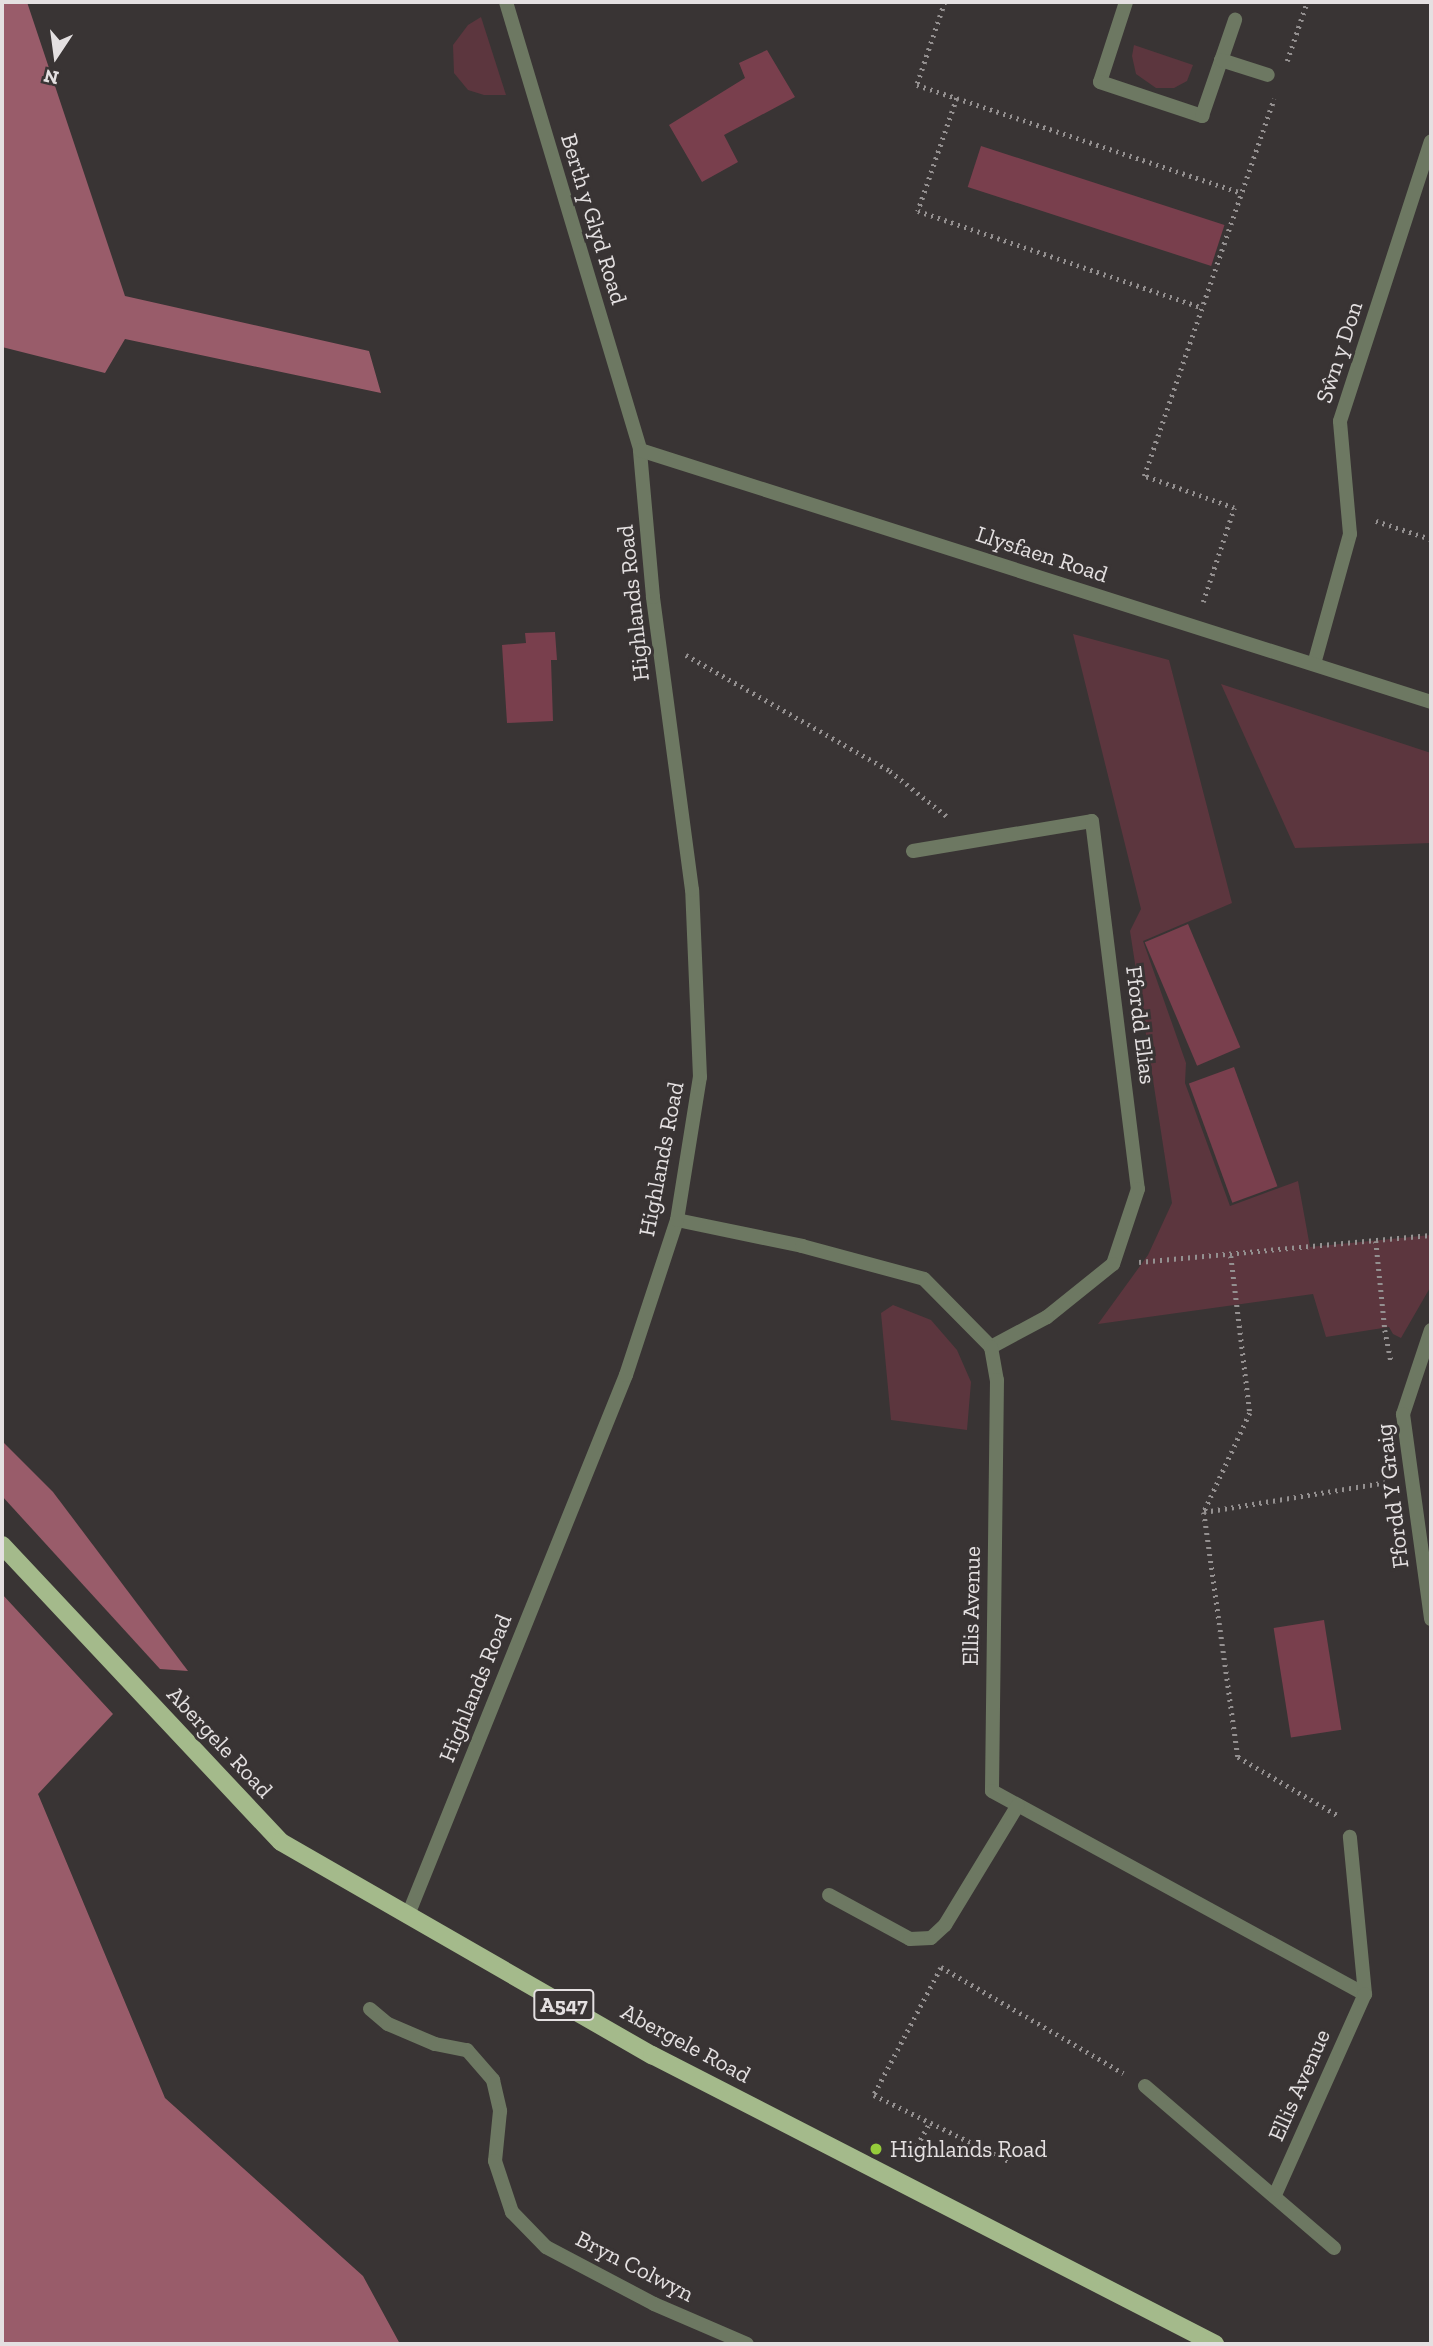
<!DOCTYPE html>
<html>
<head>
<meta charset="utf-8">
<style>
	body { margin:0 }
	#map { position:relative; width:1433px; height:2346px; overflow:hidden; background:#393434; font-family:"Zilla Slab",serif }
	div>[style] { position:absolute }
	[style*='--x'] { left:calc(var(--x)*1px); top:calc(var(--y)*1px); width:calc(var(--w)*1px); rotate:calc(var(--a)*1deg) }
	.green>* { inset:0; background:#5c363e }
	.forest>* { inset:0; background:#995c6a }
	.building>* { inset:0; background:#793f4d; transform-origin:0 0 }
	.path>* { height:4.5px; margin-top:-2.25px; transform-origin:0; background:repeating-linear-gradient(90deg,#949090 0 2px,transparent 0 7px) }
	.service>* { height:14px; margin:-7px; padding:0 7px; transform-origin:7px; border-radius:7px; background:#6d7862 }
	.minor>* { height:14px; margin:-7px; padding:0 7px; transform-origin:7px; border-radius:7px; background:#6d7862 }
	.tertiary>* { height:14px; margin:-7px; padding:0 7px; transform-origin:7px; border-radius:7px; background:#6d7862 }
	.primary>* { height:18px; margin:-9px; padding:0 9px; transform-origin:9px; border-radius:9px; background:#a4ba8b }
	.dots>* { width:19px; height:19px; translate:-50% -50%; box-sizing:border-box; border:4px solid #393434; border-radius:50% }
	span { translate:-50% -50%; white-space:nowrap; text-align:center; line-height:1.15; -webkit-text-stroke:6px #393434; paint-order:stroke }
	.shield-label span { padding:2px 5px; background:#393434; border:2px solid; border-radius:5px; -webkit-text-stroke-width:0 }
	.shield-label { font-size:21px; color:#e4e0e1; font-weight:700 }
	.street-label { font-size:23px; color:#e4e0e1 }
	.poi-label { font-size:23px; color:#e4e0e1 }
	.left { translate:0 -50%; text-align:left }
	.frame { position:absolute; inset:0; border:4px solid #e4e0e1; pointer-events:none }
	.north { position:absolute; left:21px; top:21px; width:70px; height:70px; -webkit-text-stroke:5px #393434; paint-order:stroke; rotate:193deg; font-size:19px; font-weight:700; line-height:28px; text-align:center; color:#e4e0e1 }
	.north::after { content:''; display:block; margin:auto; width:24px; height:32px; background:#e4e0e1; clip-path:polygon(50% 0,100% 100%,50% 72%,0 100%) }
</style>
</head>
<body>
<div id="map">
	<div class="green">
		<div style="clip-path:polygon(481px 17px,506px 95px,484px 95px,468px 90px,454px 73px,453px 45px,468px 25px)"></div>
		<div style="clip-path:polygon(1134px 45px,1193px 65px,1187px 81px,1174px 88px,1156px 88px,1136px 74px,1132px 56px)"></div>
		<div style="clip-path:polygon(1073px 634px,1169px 660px,1232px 903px,1143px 941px,1186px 1063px,1185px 1083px,1230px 1206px,1298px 1181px,1310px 1247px,1431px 1235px,1431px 1286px,1401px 1338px,1393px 1334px,1389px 1327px,1326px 1337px,1313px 1294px,1098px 1324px,1148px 1255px,1172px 1203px,1130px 931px,1141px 909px)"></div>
		<div style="clip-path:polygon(1221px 684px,1431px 753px,1431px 843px,1295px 848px)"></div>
		<div style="clip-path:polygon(893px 1305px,931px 1320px,957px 1350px,971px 1382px,967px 1430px,891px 1420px,881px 1313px)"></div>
	</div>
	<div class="forest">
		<div style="clip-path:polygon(2px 2px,27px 2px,125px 296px,369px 351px,381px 393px,125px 339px,105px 373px,2px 347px)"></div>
		<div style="clip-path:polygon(2px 1441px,53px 1492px,188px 1671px,160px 1669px,2px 1496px)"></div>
		<div style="clip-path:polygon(2px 1594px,113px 1714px,38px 1794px,165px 2098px,363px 2276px,400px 2344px,2px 2344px)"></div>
	</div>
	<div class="building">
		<div style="clip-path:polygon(767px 50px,795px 97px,724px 135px,738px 162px,702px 182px,669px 125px,745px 78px,739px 63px)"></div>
		<div style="left:981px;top:146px;width:256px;height:43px;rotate:18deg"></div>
		<div style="clip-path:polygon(555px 632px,557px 660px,551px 660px,553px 721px,507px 723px,502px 645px,526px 643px,525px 633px)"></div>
		<div style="left:1188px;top:924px;width:134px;height:47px;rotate:67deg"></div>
		<div style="left:1234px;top:1067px;width:127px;height:48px;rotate:70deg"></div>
		<div style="left:1324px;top:1620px;width:111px;height:51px;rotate:81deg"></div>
	</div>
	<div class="path">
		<div style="--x:945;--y:2;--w:88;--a:108.6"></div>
		<div style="--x:917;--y:85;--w:342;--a:18.4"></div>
		<div style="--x:1287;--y:61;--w:62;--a:-71.3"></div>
		<div style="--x:957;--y:98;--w:120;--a:109"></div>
		<div style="--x:918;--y:211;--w:301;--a:18.8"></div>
		<div style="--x:1376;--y:521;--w:58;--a:18.1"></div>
		<div style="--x:1203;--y:602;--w:99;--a:-71.7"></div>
		<div style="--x:1234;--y:508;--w:96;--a:-160.4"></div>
		<div style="--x:1144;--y:476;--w:399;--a:-71"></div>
		<div style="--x:686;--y:655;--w:235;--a:29.6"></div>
		<div style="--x:890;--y:771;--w:75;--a:38.5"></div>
		<div style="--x:1376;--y:1241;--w:89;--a:84.2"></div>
		<div style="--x:1385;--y:1330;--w:32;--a:79"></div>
		<div style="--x:1231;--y:1256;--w:158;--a:83.1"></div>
		<div style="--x:1250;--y:1413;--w:109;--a:114.9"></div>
		<div style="--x:1204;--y:1512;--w:247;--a:82.1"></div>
		<div style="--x:1238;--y:1757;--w:117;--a:30.3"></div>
		<div style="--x:1139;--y:1262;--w:293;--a:-5.3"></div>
		<div style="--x:1204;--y:1512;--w:186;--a:-9.3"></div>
		<div style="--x:941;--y:1967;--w:211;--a:30.2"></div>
		<div style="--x:941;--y:1968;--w:144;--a:117.8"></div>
		<div style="--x:874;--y:2095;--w:150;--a:26.1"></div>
		<div style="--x:910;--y:2158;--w:41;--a:-60.9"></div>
	</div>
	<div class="service">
		<div style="--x:370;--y:2009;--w:23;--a:40"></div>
		<div style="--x:388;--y:2024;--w:51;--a:23.1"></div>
		<div style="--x:435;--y:2044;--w:33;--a:11"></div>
		<div style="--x:467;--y:2050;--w:40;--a:49"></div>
		<div style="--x:493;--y:2080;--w:32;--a:77"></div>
		<div style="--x:500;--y:2111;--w:50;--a:95.7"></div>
		<div style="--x:495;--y:2161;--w:54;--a:71.6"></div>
	</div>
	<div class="minor">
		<div style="--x:1126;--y:2;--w:84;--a:108"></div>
		<div style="--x:1100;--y:82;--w:108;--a:18.4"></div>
		<div style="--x:1202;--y:116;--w:102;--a:-71"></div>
		<div style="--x:1221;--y:60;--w:49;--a:17.7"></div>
		<div style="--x:1314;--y:664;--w:135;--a:-74.5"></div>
		<div style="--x:1350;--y:534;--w:113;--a:-95.1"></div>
		<div style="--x:1340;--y:421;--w:294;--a:-72"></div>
		<div style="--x:913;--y:851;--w:181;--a:-9.5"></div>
		<div style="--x:1092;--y:821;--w:371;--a:82.9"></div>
		<div style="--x:1138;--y:1189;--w:79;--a:108.4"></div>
		<div style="--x:1113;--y:1264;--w:85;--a:141.2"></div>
		<div style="--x:1047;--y:1317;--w:64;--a:151.8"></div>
		<div style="--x:677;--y:1220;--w:128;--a:11.7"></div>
		<div style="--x:802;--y:1246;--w:126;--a:15.1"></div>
		<div style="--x:924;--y:1279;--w:95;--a:45.4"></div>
		<div style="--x:991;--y:1347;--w:34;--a:80"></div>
		<div style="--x:997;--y:1380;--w:411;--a:90.7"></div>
		<div style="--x:992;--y:1791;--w:425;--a:28.6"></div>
		<div style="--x:1365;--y:1994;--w:158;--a:-95.5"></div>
		<div style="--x:1431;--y:1330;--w:89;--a:108.4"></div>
		<div style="--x:1403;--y:1414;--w:207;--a:82.2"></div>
		<div style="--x:829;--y:1895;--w:92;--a:28.5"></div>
		<div style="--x:910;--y:1939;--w:21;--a:-3"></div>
		<div style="--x:931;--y:1938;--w:19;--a:-43"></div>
		<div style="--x:945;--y:1925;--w:140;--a:-58.7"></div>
		<div style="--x:408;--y:1915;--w:582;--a:-68.02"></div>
		<div style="--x:626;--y:1375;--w:163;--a:-71.8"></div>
		<div style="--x:677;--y:1220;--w:145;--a:-80.9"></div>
		<div style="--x:700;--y:1077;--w:187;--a:-92.4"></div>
		<div style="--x:692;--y:890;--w:296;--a:-97.6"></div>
		<div style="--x:653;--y:597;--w:148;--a:-95.1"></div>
		<div style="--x:1145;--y:2086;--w:249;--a:40.6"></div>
		<div style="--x:1275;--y:2195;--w:220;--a:-65.9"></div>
		<div style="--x:512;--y:2212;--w:49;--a:45.8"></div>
		<div style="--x:546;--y:2247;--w:122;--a:27.8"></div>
		<div style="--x:654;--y:2304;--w:101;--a:23.3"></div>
	</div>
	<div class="tertiary">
		<div style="--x:506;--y:2;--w:468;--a:73.3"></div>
		<div style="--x:640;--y:450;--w:830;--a:17.67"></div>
	</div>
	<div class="primary">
		<div style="--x:2;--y:1545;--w:407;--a:46.8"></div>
		<div style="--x:281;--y:1842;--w:428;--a:29.9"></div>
		<div style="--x:652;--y:2055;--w:633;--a:27.17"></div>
	</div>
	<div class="dots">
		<div style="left:876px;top:2149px;background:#95cc3b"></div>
	</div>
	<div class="shield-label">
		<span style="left:564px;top:2005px">A547</span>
	</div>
	<div class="street-label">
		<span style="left:594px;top:219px;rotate:73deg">Berth y Glyd Road</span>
		<span style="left:1339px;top:352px;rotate:-72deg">Sŵn y Don</span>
		<span style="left:1042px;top:554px;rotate:18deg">Llysfaen Road</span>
		<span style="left:633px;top:603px;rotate:-96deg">Highlands Road</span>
		<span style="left:1141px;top:1025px;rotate:83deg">Ffordd Elias</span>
		<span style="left:661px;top:1159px;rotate:-79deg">Highlands Road</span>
		<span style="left:1392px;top:1496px;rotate:-97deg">Ffordd Y Graig</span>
		<span style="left:971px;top:1606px;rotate:-89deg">Ellis Avenue</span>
		<span style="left:475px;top:1688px;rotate:-68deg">Highlands Road</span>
		<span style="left:220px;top:1742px;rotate:47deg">Abergele Road</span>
		<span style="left:686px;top:2043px;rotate:28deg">Abergele Road</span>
		<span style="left:1299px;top:2085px;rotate:-66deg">Ellis Avenue</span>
		<span style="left:635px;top:2266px;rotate:27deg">Bryn Colwyn</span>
	</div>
	<div class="poi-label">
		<span class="left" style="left:890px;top:2149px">Highlands Road</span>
	</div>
	<div class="frame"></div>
	<div class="north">N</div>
</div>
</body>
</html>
